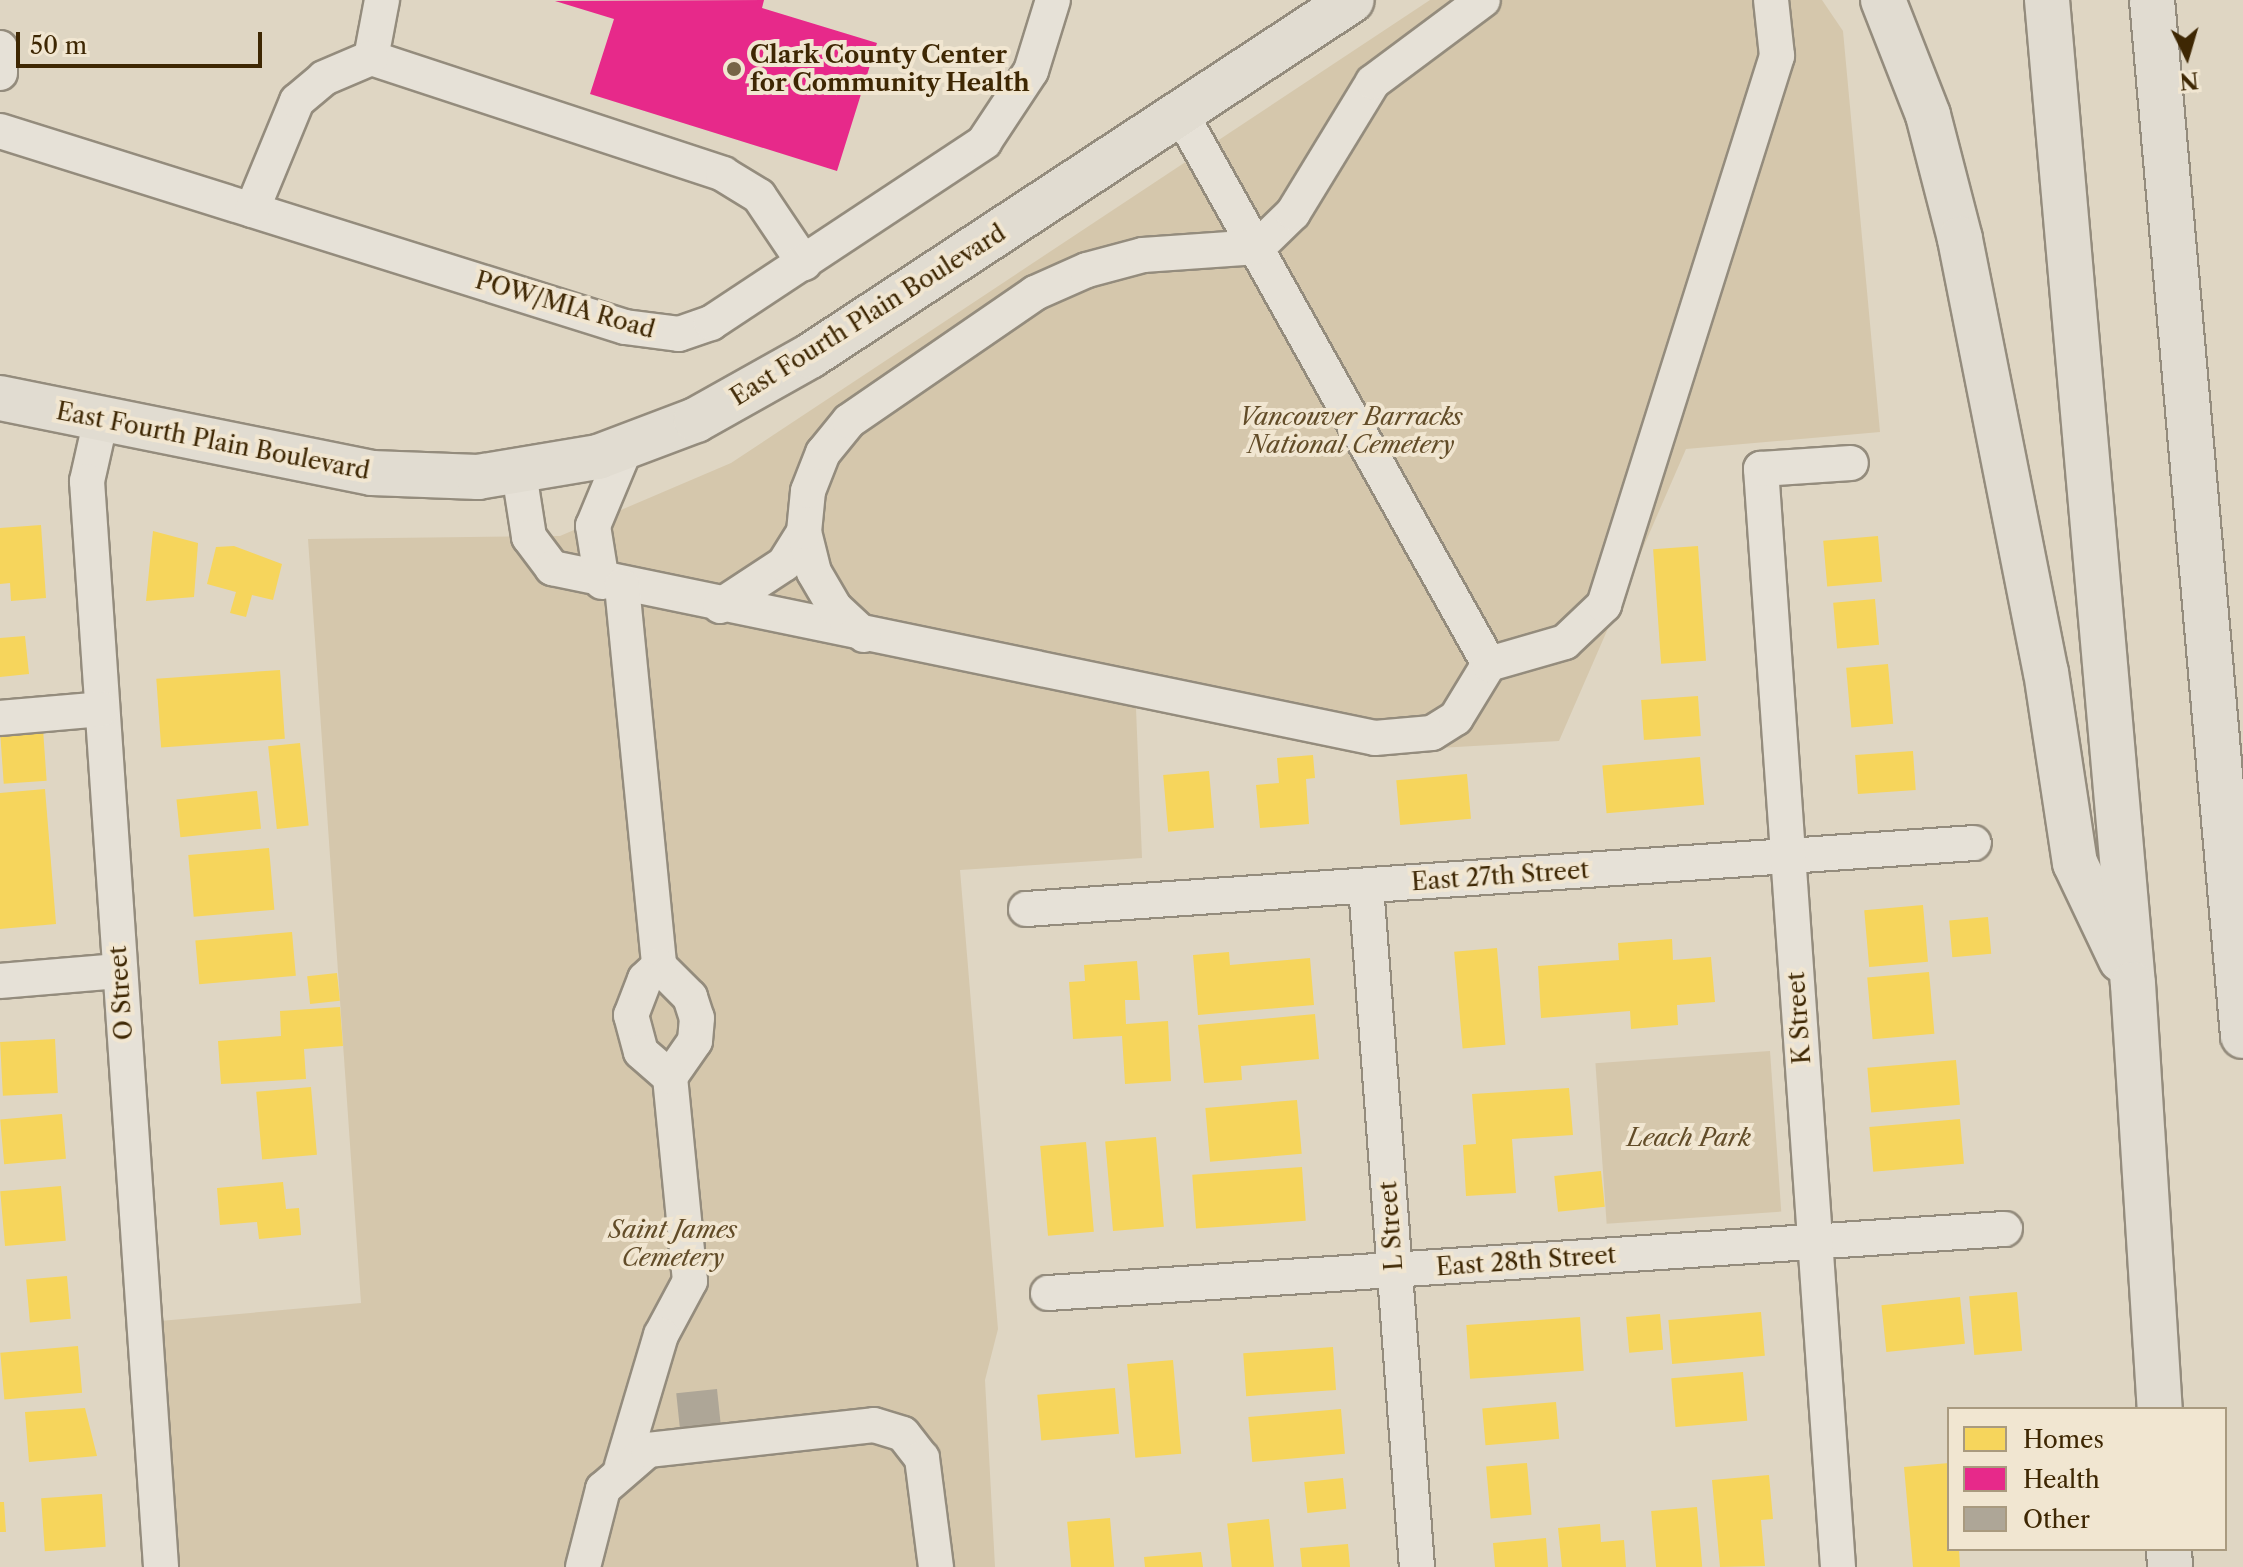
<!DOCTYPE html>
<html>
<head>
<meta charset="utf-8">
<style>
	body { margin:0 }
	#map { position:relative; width:2243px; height:1567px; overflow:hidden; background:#dfd6c3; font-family:"Libre Caslon Text",serif }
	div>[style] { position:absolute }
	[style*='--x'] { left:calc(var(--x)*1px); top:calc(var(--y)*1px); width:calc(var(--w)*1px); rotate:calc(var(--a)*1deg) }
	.green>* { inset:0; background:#d5c7ac; transform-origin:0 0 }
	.homes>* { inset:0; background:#f6d55c; transform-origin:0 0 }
	.health>* { inset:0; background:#e7298a }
	.building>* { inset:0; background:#aea697; transform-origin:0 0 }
	.roads { filter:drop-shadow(2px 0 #948c7d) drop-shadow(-2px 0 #948c7d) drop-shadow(0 2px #948c7d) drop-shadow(0 -2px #948c7d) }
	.minor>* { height:34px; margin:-17px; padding:0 17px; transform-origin:17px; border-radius:17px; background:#e6e1d7 }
	.major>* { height:44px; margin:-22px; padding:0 22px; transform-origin:22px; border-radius:22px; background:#e1dcd1 }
	.highway>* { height:44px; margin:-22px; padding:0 22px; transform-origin:22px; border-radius:22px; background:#e1dcd1 }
	.dots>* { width:22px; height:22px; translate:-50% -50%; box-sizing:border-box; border:4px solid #f1e6d1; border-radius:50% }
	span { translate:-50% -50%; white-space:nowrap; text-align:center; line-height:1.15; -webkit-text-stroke:8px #f1e6d1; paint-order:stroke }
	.poi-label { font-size:24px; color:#3e2703; font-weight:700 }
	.left { translate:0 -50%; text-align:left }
	.street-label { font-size:24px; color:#3e2703 }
	.park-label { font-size:24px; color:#624c28; font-style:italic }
	.legend { position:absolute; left:1947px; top:1407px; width:280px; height:144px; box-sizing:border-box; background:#f1e6d1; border:2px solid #a99a7f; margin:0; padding:10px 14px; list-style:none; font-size:24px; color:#3e2703 }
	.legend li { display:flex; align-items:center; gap:16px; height:40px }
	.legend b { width:40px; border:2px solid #a99a7f }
	.north { position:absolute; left:2147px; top:16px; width:80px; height:80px; -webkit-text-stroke:6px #f1e6d1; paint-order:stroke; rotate:175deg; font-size:22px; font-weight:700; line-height:32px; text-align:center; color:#3e2703 }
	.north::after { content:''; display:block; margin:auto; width:28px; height:36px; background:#3e2703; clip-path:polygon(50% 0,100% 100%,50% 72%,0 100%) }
	.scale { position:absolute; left:16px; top:32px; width:246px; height:36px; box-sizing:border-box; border:4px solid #3e2703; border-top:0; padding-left:10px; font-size:24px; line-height:28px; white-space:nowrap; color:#3e2703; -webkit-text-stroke:6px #f1e6d1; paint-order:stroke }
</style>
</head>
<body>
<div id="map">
	<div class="green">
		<div style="clip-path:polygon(1430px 0,1822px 0,1843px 31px,1880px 432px,1686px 449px,1559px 741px,1352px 753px,1136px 708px,1142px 858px,960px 870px,998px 1329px,985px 1380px,995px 1567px,179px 1567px,160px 1321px,361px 1303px,308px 539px,560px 536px,731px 463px)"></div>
		<div style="left:1770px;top:1051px;width:161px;height:175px;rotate:86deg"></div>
	</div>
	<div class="homes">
		<div style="clip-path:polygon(41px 525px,46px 598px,11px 601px,10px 583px,0 584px,0 528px)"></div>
		<div style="clip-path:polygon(153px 531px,198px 543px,194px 597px,146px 601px)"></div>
		<div style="left:1878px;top:536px;width:46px;height:55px;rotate:85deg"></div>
		<div style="clip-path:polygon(234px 546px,282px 564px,273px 600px,252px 595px,246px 617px,230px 613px,236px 592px,207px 584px,216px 547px)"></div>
		<div style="left:1698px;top:546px;width:115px;height:45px;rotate:86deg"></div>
		<div style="left:1875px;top:599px;width:46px;height:42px;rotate:85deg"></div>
		<div style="clip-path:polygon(25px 636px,29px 674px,0 677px,0 638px)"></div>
		<div style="left:1888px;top:664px;width:60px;height:42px;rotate:85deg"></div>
		<div style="left:280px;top:670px;width:69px;height:124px;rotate:86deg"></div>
		<div style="left:1698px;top:696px;width:40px;height:57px;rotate:86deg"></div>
		<div style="left:43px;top:729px;width:52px;height:43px;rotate:86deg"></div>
		<div style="left:300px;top:743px;width:83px;height:32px;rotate:84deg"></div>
		<div style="left:1913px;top:751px;width:39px;height:58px;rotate:86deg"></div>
		<div style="clip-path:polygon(1313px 755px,1315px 778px,1306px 779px,1309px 824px,1260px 828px,1256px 785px,1279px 783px,1277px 758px)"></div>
		<div style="left:1700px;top:757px;width:48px;height:98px;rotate:85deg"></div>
		<div style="left:1209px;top:771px;width:57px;height:46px;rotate:85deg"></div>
		<div style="left:1467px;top:774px;width:45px;height:71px;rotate:85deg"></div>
		<div style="clip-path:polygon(45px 789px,56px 924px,0 929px,0 793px)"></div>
		<div style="left:257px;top:791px;width:38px;height:81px;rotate:84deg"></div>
		<div style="left:269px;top:848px;width:62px;height:81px;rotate:85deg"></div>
		<div style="left:1923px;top:905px;width:57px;height:59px;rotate:85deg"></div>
		<div style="left:1988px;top:917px;width:37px;height:39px;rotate:85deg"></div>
		<div style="left:292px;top:932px;width:44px;height:97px;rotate:85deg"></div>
		<div style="clip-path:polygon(1672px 939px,1673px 960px,1711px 957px,1715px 1002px,1677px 1005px,1678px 1025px,1631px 1029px,1630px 1011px,1541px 1018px,1538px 966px,1619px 960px,1618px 943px)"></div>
		<div style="left:1497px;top:948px;width:97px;height:43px;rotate:85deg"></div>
		<div style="clip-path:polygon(1229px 952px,1230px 965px,1310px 958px,1314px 1005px,1198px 1015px,1193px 955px)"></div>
		<div style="clip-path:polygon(1137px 961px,1140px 1000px,1125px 1000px,1126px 1024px,1168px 1021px,1171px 1081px,1125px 1084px,1122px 1036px,1073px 1039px,1069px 982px,1085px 981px,1084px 965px)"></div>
		<div style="left:1929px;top:972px;width:62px;height:62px;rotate:85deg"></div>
		<div style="left:337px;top:973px;width:28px;height:30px;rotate:84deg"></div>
		<div style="clip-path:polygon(340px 1007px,343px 1046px,304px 1049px,306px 1079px,221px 1084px,218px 1041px,281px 1036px,280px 1011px)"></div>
		<div style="clip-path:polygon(1315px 1014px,1319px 1059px,1241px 1066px,1242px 1080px,1204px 1083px,1198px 1025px)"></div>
		<div style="left:55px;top:1039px;width:54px;height:55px;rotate:87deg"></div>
		<div style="left:1956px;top:1060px;width:45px;height:89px;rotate:85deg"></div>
		<div style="left:311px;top:1087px;width:68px;height:55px;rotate:85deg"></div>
		<div style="clip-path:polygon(1569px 1088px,1573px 1135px,1512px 1139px,1516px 1193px,1466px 1196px,1463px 1145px,1476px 1144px,1472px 1094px)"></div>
		<div style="left:1297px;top:1100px;width:54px;height:92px;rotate:85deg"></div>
		<div style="left:62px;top:1114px;width:45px;height:62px;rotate:85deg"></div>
		<div style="left:1960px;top:1119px;width:45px;height:91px;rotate:85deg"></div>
		<div style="left:1156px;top:1137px;width:90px;height:51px;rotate:85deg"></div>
		<div style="left:1086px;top:1142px;width:90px;height:46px;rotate:85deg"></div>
		<div style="left:1302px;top:1167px;width:54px;height:110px;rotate:86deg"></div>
		<div style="left:1601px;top:1171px;width:36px;height:47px;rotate:84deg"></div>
		<div style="clip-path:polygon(283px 1182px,286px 1209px,299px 1208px,301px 1235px,259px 1239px,257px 1222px,220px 1225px,217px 1188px)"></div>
		<div style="left:61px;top:1186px;width:55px;height:61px;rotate:85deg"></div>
		<div style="left:67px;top:1276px;width:43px;height:41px;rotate:85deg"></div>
		<div style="left:2017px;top:1292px;width:59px;height:48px;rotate:85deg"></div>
		<div style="left:1960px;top:1297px;width:47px;height:79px;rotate:84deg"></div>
		<div style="left:1761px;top:1312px;width:44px;height:93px;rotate:85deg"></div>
		<div style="left:1660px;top:1314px;width:36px;height:34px;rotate:85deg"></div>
		<div style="left:1580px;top:1317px;width:54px;height:114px;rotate:86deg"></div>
		<div style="left:78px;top:1346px;width:47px;height:78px;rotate:85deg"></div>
		<div style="left:1333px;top:1347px;width:43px;height:90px;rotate:86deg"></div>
		<div style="left:1173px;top:1360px;width:94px;height:46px;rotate:85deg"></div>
		<div style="left:1743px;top:1372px;width:49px;height:72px;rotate:85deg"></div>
		<div style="left:1115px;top:1388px;width:46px;height:78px;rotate:85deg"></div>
		<div style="left:1556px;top:1402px;width:37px;height:74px;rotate:85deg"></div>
		<div style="clip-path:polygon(85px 1408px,97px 1456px,29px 1462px,25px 1412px)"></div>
		<div style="left:1341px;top:1409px;width:45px;height:93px;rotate:85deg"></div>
		<div style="left:1527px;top:1463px;width:52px;height:41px;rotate:85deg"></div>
		<div style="clip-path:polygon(1949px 1463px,1949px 1549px,1959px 1549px,1960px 1567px,1913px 1567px,1904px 1467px)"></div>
		<div style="clip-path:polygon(1769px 1475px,1773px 1519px,1761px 1520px,1765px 1566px,1720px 1567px,1712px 1480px)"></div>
		<div style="left:1343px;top:1478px;width:31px;height:39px;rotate:84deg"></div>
		<div style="left:102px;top:1494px;width:53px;height:61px;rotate:86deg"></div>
		<div style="clip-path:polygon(0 1502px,4px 1502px,6px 1532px,0 1532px)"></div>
		<div style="left:1697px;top:1507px;width:60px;height:46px;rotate:85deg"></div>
		<div style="left:1110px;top:1518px;width:49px;height:43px;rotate:85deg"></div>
		<div style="left:1269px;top:1519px;width:48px;height:42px;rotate:84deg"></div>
		<div style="clip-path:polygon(1600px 1524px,1601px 1542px,1624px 1540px,1626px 1567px,1562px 1567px,1558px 1528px)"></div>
		<div style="clip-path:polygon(1546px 1538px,1548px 1567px,1495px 1567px,1493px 1543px)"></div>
		<div style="clip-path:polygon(1348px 1544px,1350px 1567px,1302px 1567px,1300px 1548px)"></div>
		<div style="clip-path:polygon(1201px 1552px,1203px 1567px,1145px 1567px,1144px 1557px)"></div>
	</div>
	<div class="health">
		<div style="clip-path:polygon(764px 0,762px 8px,877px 43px,837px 171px,590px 94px,614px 19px,555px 1px)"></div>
	</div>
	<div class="building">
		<div style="left:717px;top:1389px;width:41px;height:41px;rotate:84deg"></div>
	</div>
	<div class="roads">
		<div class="minor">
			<div style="--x:382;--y:0;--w:59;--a:100.7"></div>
			<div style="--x:371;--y:58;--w:371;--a:18.2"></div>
			<div style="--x:723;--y:174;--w:42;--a:31.4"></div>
			<div style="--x:759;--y:196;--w:81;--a:56.1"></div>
			<div style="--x:0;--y:48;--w:25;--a:90"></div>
			<div style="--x:0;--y:131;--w:655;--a:17.41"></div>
			<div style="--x:625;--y:327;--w:54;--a:7.4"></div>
			<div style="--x:679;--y:334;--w:34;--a:-19"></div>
			<div style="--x:711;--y:323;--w:328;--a:-33.5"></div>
			<div style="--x:984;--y:142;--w:85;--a:-56.5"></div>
			<div style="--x:1031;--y:71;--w:74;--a:-72.8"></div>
			<div style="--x:252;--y:210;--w:118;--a:-67.6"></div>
			<div style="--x:297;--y:101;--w:35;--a:-40"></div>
			<div style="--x:324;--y:78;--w:51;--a:-23.1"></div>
			<div style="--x:101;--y:419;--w:64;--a:102.7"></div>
			<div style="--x:87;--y:481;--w:1089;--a:86.1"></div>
			<div style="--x:519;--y:473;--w:65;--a:81.1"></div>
			<div style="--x:529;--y:537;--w:39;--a:53"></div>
			<div style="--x:552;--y:568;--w:840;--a:11.67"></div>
			<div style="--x:1375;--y:738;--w:57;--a:-5"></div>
			<div style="--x:1432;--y:733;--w:28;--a:-32"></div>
			<div style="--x:1456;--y:718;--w:63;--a:-58.6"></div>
			<div style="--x:1489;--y:664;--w:630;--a:-119.25"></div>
			<div style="--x:602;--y:582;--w:57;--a:-99.1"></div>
			<div style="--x:593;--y:526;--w:83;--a:-67.4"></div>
			<div style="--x:622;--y:586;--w:382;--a:84.4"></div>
			<div style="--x:659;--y:966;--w:44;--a:45"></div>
			<div style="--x:690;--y:997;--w:22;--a:72"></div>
			<div style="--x:697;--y:1018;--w:23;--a:95"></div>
			<div style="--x:695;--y:1041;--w:44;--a:124.8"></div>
			<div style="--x:670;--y:1077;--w:205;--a:84.4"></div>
			<div style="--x:690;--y:1281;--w:61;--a:118.2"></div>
			<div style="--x:661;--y:1335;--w:137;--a:106.6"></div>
			<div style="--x:720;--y:606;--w:77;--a:-33.3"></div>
			<div style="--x:784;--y:564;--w:38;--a:-58"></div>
			<div style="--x:864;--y:635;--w:40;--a:-137"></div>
			<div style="--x:835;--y:608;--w:42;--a:-120.3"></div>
			<div style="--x:814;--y:572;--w:41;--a:-104"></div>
			<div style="--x:804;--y:532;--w:41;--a:-84.4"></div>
			<div style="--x:808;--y:491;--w:41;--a:-68.5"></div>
			<div style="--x:823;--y:453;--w:41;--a:-50.9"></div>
			<div style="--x:849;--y:421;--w:226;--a:-34.5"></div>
			<div style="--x:1035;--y:293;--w:57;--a:-23.9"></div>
			<div style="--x:1087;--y:270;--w:58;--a:-15"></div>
			<div style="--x:1143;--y:255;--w:115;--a:-4"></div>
			<div style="--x:1258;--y:247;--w:49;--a:-44.2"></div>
			<div style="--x:1293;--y:213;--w:153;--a:-58.6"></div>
			<div style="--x:1373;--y:82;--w:137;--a:-36.7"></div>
			<div style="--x:1489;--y:664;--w:79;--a:-16.1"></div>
			<div style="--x:1565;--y:642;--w:54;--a:-43.5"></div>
			<div style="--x:1604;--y:605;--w:576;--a:-72.51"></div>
			<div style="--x:1777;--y:56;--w:56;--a:-96.1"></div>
			<div style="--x:0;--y:718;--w:102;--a:-5"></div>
			<div style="--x:1366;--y:886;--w:683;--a:85.72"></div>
			<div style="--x:1026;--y:909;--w:950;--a:-3.98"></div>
			<div style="--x:659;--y:966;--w:19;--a:137"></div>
			<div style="--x:645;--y:979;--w:39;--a:111"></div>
			<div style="--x:631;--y:1015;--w:38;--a:75"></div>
			<div style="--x:641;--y:1052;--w:38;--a:41"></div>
			<div style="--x:0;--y:981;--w:120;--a:-4.8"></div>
			<div style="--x:1048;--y:1293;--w:959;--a:-3.83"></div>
			<div style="--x:583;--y:1567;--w:81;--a:-75.6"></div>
			<div style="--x:603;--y:1489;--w:60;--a:-40.9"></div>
			<div style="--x:648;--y:1450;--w:227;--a:-6.3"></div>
			<div style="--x:874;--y:1425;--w:30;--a:17"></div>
			<div style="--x:903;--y:1434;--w:31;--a:52"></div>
			<div style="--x:922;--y:1458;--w:110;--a:82.7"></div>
			<div style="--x:1838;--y:1567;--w:1101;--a:-94.01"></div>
			<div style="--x:1761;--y:469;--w:90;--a:-3.8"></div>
		</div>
		<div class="major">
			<div style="--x:0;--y:398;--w:379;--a:11.4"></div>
			<div style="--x:372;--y:473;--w:106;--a:2.2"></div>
			<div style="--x:478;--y:477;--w:122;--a:-9.5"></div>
			<div style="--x:598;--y:457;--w:105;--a:-20.7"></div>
			<div style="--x:696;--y:420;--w:131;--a:-29.3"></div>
			<div style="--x:810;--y:356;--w:648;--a:-33.3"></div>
		</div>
		<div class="highway">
			<div style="--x:1883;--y:0;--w:123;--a:68.6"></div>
			<div style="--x:1928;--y:115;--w:128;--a:75.5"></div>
			<div style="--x:1960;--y:239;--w:441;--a:78.8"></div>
			<div style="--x:2046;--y:672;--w:193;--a:81.4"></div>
			<div style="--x:2075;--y:863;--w:107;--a:64.6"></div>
			<div style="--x:2047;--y:0;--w:988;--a:85.01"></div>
			<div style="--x:2133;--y:984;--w:426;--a:86.4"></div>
			<div style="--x:2152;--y:0;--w:1040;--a:84.98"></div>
			<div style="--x:2169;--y:1549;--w:18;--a:87"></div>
		</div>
	</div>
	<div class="dots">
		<div style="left:734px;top:69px;background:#766446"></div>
	</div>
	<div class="poi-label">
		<span class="left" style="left:750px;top:69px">Clark County Center<br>for Community Health</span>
	</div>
	<div class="street-label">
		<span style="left:565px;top:305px;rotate:16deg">POW/MIA Road</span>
		<span style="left:868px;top:315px;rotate:-32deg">East Fourth Plain Boulevard</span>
		<span style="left:213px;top:441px;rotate:11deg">East Fourth Plain Boulevard</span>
		<span style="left:1500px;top:876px;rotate:-4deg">East 27th Street</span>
		<span style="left:121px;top:993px;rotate:-94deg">O Street</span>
		<span style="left:1799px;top:1018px;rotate:-94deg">K Street</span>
		<span style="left:1391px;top:1226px;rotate:-94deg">L Street</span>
		<span style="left:1526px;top:1261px;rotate:-4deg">East 28th Street</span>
	</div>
	<div class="park-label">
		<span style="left:1351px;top:431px">Vancouver Barracks<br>National Cemetery</span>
		<span style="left:1689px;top:1138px">Leach Park</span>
		<span style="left:673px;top:1244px">Saint James<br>Cemetery</span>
	</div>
	<ul class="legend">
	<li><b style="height:22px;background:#f6d55c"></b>Homes</li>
	<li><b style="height:22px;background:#e7298a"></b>Health</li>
	<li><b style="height:22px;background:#aea697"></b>Other</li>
	</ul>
	<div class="north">N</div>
	<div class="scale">50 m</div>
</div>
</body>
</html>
